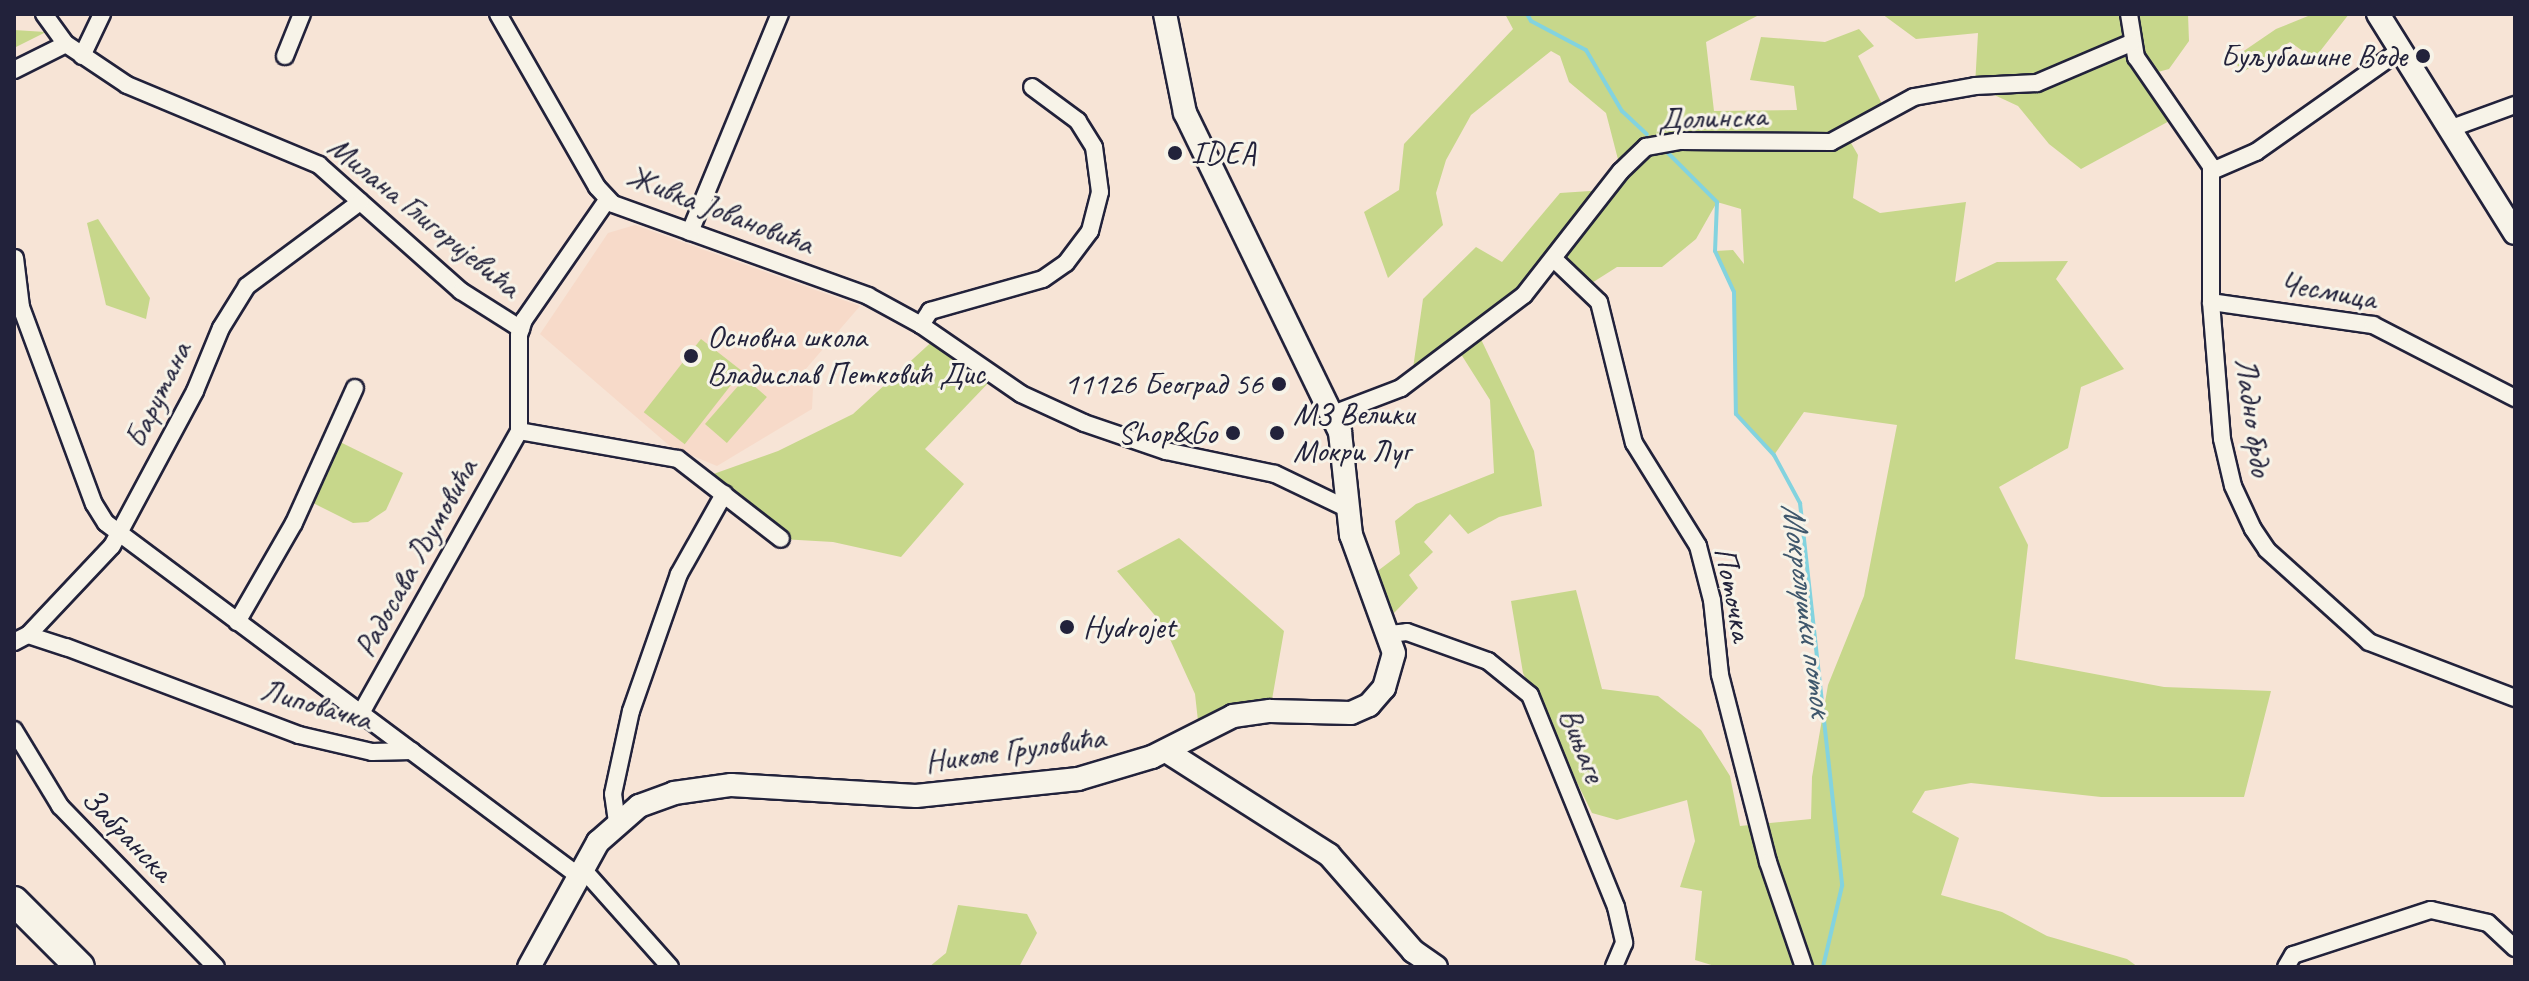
<!DOCTYPE html>
<html>
<head>
<meta charset="utf-8">
<style>
	body { margin:0 }
	#map { position:relative; width:2529px; height:981px; overflow:hidden; background:#f7e4d6; font-family:Caveat,sans-serif }
	div>[style] { position:absolute }
	[style*='--x'] { left:calc(var(--x)*1px); top:calc(var(--y)*1px); width:calc(var(--w)*1px); rotate:calc(var(--a)*1deg) }
	.built>* { inset:0; background:#f7dac9 }
	.green>* { inset:0; background:#c7d78b; transform-origin:0 0 }
	.stream>* { height:4px; margin:-2px; padding:0 2px; transform-origin:2px; border-radius:2px; background:#83d3df }
	.roads { filter:drop-shadow(2px 0 #22223b) drop-shadow(-2px 0 #22223b) drop-shadow(0 2px #22223b) drop-shadow(0 -2px #22223b) }
	.street>* { height:16px; margin:-8px; padding:0 8px; transform-origin:8px; border-radius:8px; background:#f7f3e8 }
	.secondary>* { height:22px; margin:-11px; padding:0 11px; transform-origin:11px; border-radius:11px; background:#f7f3e8 }
	.highway>* { height:28px; margin:-14px; padding:0 14px; transform-origin:14px; border-radius:14px; background:#f7f3e8 }
	.dots>* { width:22px; height:22px; translate:-50% -50%; box-sizing:border-box; border:4px solid #f7f3e8; border-radius:50% }
	span { translate:-50% -50%; white-space:nowrap; text-align:center; line-height:1.15; -webkit-text-stroke:6px #f7f3e8; paint-order:stroke }
	.poi-label { font-size:32px; color:#22223b }
	.right { translate:-100% -50%; text-align:right }
	.left { translate:0 -50%; text-align:left }
	.street-label { font-size:32px; color:#22223b }
	.water-label { font-size:34px; color:#3f576c; font-style:italic }
	.frame { position:absolute; inset:0; border:16px solid #22223b; pointer-events:none }
</style>
</head>
<body>
<div id="map">
	<div class="built">
		<div style="clip-path:polygon(635px 225px,860px 306px,798px 378px,813px 388px,812px 409px,717px 466px,671px 447px,540px 334px,608px 233px)"></div>
	</div>
	<div class="green">
		<div style="clip-path:polygon(1505px 14px,1761px 14px,1706px 42px,1714px 111px,1797px 110px,1794px 86px,1750px 80px,1761px 37px,1825px 42px,1859px 29px,1874px 46px,1858px 56px,1886px 112px,1847px 136px,1858px 155px,1853px 198px,1880px 213px,1966px 202px,1955px 282px,1997px 262px,2068px 261px,2056px 279px,2124px 369px,2081px 387px,2068px 448px,1999px 487px,2028px 545px,2015px 659px,2164px 687px,2271px 691px,2244px 797px,2101px 797px,1971px 783px,1925px 791px,1912px 812px,1959px 838px,1941px 895px,2002px 912px,2047px 936px,2127px 959px,2138px 967px,1718px 967px,1695px 960px,1702px 891px,1680px 887px,1695px 841px,1687px 800px,1617px 820px,1592px 813px,1523px 673px,1511px 601px,1576px 590px,1602px 689px,1658px 696px,1701px 730px,1730px 776px,1740px 826px,1811px 819px,1812px 777px,1828px 685px,1864px 596px,1897px 425px,1804px 412px,1774px 455px,1736px 414px,1733px 292px,1715px 251px,1733px 250px,1744px 264px,1741px 209px,1717px 202px,1696px 239px,1662px 267px,1617px 267px,1587px 286px,1555px 261px,1411px 382px,1423px 299px,1476px 247px,1502px 262px,1560px 193px,1605px 190px,1621px 171px,1606px 113px,1569px 82px,1560px 56px,1551px 51px,1471px 115px,1446px 160px,1436px 193px,1443px 225px,1388px 278px,1364px 212px,1399px 190px,1404px 144px,1513px 29px)"></div>
		<div style="clip-path:polygon(1882px 14px,2188px 14px,2189px 41px,2169px 69px,2143px 76px,2173px 119px,2081px 169px,2049px 144px,2018px 106px,1975px 86px,1978px 33px,1916px 39px)"></div>
		<div style="clip-path:polygon(2313px 14px,2349px 14px,2314px 59px,2290px 42px,2243px 72px,2232px 59px,2276px 29px)"></div>
		<div style="clip-path:polygon(14px 30px,46px 32px,14px 48px)"></div>
		<div style="clip-path:polygon(98px 219px,150px 298px,146px 319px,106px 305px,87px 223px)"></div>
		<div style="clip-path:polygon(1479px 335px,1534px 451px,1542px 506px,1499px 517px,1468px 534px,1450px 514px,1424px 542px,1433px 552px,1409px 575px,1418px 588px,1394px 613px,1375px 573px,1400px 554px,1395px 521px,1416px 504px,1494px 473px,1490px 400px,1459px 351px)"></div>
		<div style="clip-path:polygon(938px 336px,994px 377px,925px 449px,964px 484px,901px 557px,833px 542px,781px 539px,705px 477px,778px 451px,853px 414px)"></div>
		<div style="left:701px;top:339px;width:52px;height:93px;rotate:38deg"></div>
		<div style="left:745px;top:378px;width:29px;height:61px;rotate:41deg"></div>
		<div style="clip-path:polygon(334px 439px,403px 473px,386px 510px,368px 522px,353px 523px,303px 498px)"></div>
		<div style="clip-path:polygon(1179px 538px,1284px 631px,1270px 711px,1199px 730px,1195px 694px,1164px 626px,1117px 571px)"></div>
		<div style="clip-path:polygon(958px 905px,1027px 914px,1037px 933px,1019px 967px,929px 967px,946px 953px)"></div>
	</div>
	<div class="stream">
		<div style="--x:1527;--y:14;--w:8;--a:60"></div>
		<div style="--x:1531;--y:21;--w:62;--a:27.8"></div>
		<div style="--x:1586;--y:50;--w:71;--a:59.5"></div>
		<div style="--x:1622;--y:111;--w:34;--a:43"></div>
		<div style="--x:1665;--y:150;--w:74;--a:45"></div>
		<div style="--x:1717;--y:202;--w:49;--a:92.3"></div>
		<div style="--x:1715;--y:251;--w:45;--a:65.1"></div>
		<div style="--x:1734;--y:292;--w:122;--a:89.1"></div>
		<div style="--x:1736;--y:414;--w:56;--a:47.2"></div>
		<div style="--x:1774;--y:455;--w:55;--a:61.6"></div>
		<div style="--x:1800;--y:503;--w:385;--a:83.7"></div>
		<div style="--x:1842;--y:886;--w:83;--a:103.2"></div>
	</div>
	<div class="roads">
		<div class="street">
			<div style="--x:44;--y:14;--w:37;--a:54"></div>
			<div style="--x:66;--y:44;--w:73;--a:33.9"></div>
			<div style="--x:127;--y:85;--w:208;--a:22.6"></div>
			<div style="--x:319;--y:165;--w:190;--a:41.6"></div>
			<div style="--x:461;--y:291;--w:71;--a:32.3"></div>
			<div style="--x:498;--y:14;--w:199;--a:60.2"></div>
			<div style="--x:597;--y:187;--w:23;--a:47"></div>
			<div style="--x:613;--y:204;--w:271;--a:19.8"></div>
			<div style="--x:868;--y:296;--w:60;--a:28.7"></div>
			<div style="--x:921;--y:325;--w:121;--a:34.6"></div>
			<div style="--x:1021;--y:394;--w:69;--a:24.7"></div>
			<div style="--x:1084;--y:423;--w:87;--a:18.9"></div>
			<div style="--x:1166;--y:451;--w:111;--a:11.9"></div>
			<div style="--x:1275;--y:474;--w:79;--a:25.6"></div>
			<div style="--x:2129;--y:14;--w:44;--a:80.8"></div>
			<div style="--x:2136;--y:57;--w:132;--a:55.5"></div>
			<div style="--x:2211;--y:166;--w:136;--a:90"></div>
			<div style="--x:2211;--y:302;--w:137;--a:85.4"></div>
			<div style="--x:2222;--y:439;--w:48;--a:76.8"></div>
			<div style="--x:2233;--y:486;--w:47;--a:65.1"></div>
			<div style="--x:2253;--y:529;--w:25;--a:56"></div>
			<div style="--x:2267;--y:550;--w:137;--a:42"></div>
			<div style="--x:2369;--y:642;--w:156;--a:21"></div>
			<div style="--x:82;--y:56;--w:47;--a:-64.5"></div>
			<div style="--x:285;--y:56;--w:45;--a:-68"></div>
			<div style="--x:14;--y:70;--w:58;--a:-26.6"></div>
			<div style="--x:2449;--y:129;--w:70;--a:-20"></div>
			<div style="--x:2212;--y:171;--w:48;--a:-23.4"></div>
			<div style="--x:2256;--y:152;--w:175;--a:-35.2"></div>
			<div style="--x:690;--y:232;--w:236;--a:-67.6"></div>
			<div style="--x:15;--y:258;--w:49;--a:83"></div>
			<div style="--x:21;--y:307;--w:210;--a:69.7"></div>
			<div style="--x:94;--y:504;--w:22;--a:58"></div>
			<div style="--x:106;--y:523;--w:587;--a:36.75"></div>
			<div style="--x:1556;--y:261;--w:59;--a:43.6"></div>
			<div style="--x:1599;--y:302;--w:145;--a:76.1"></div>
			<div style="--x:1634;--y:443;--w:121;--a:58.1"></div>
			<div style="--x:1698;--y:546;--w:56;--a:75.5"></div>
			<div style="--x:1712;--y:600;--w:75;--a:83.9"></div>
			<div style="--x:1720;--y:675;--w:193;--a:75.6"></div>
			<div style="--x:1768;--y:862;--w:111;--a:71.1"></div>
			<div style="--x:2211;--y:302;--w:164;--a:8.1"></div>
			<div style="--x:2373;--y:325;--w:160;--a:27.2"></div>
			<div style="--x:921;--y:325;--w:17;--a:-57"></div>
			<div style="--x:930;--y:311;--w:117;--a:-15.8"></div>
			<div style="--x:1043;--y:279;--w:28;--a:-35"></div>
			<div style="--x:1066;--y:263;--w:40;--a:-53"></div>
			<div style="--x:1090;--y:231;--w:40;--a:-75.6"></div>
			<div style="--x:1100;--y:192;--w:45;--a:-97.6"></div>
			<div style="--x:1094;--y:147;--w:31;--a:-122"></div>
			<div style="--x:1078;--y:121;--w:57;--a:-143.5"></div>
			<div style="--x:1333;--y:414;--w:73;--a:-20.9"></div>
			<div style="--x:1401;--y:388;--w:154;--a:-37.1"></div>
			<div style="--x:1524;--y:295;--w:157;--a:-52"></div>
			<div style="--x:1621;--y:171;--w:35;--a:-44"></div>
			<div style="--x:1646;--y:147;--w:35;--a:-10"></div>
			<div style="--x:1680;--y:141;--w:151;--a:0.4"></div>
			<div style="--x:1831;--y:142;--w:94;--a:-28.5"></div>
			<div style="--x:1914;--y:97;--w:62;--a:-10.2"></div>
			<div style="--x:1975;--y:86;--w:62;--a:-2.8"></div>
			<div style="--x:2037;--y:83;--w:102;--a:-23.1"></div>
			<div style="--x:519;--y:431;--w:161;--a:10"></div>
			<div style="--x:678;--y:459;--w:130;--a:37.8"></div>
			<div style="--x:237;--y:622;--w:114;--a:-60.1"></div>
			<div style="--x:294;--y:523;--w:148;--a:-65.7"></div>
			<div style="--x:1389;--y:634;--w:18;--a:-6"></div>
			<div style="--x:1407;--y:632;--w:86;--a:19.7"></div>
			<div style="--x:1488;--y:661;--w:54;--a:39"></div>
			<div style="--x:1530;--y:695;--w:229;--a:67.9"></div>
			<div style="--x:1616;--y:907;--w:37;--a:77"></div>
			<div style="--x:1624;--y:943;--w:26;--a:113"></div>
			<div style="--x:28;--y:635;--w:122;--a:-46.7"></div>
			<div style="--x:112;--y:546;--w:176;--a:-61.8"></div>
			<div style="--x:195;--y:391;--w:68;--a:-67.6"></div>
			<div style="--x:221;--y:328;--w:49;--a:-58.2"></div>
			<div style="--x:247;--y:286;--w:141;--a:-36.6"></div>
			<div style="--x:14;--y:642;--w:16;--a:-27"></div>
			<div style="--x:28;--y:635;--w:40;--a:18"></div>
			<div style="--x:66;--y:647;--w:249;--a:20.7"></div>
			<div style="--x:299;--y:735;--w:75;--a:13.1"></div>
			<div style="--x:372;--y:752;--w:40;--a:-1.4"></div>
			<div style="--x:361;--y:713;--w:323;--a:-60.7"></div>
			<div style="--x:519;--y:431;--w:96;--a:-90"></div>
			<div style="--x:519;--y:335;--w:16;--a:-72"></div>
			<div style="--x:524;--y:320;--w:146;--a:-55.3"></div>
			<div style="--x:14;--y:730;--w:89;--a:58.8"></div>
			<div style="--x:60;--y:806;--w:224;--a:45.9"></div>
			<div style="--x:617;--y:822;--w:28;--a:-98"></div>
			<div style="--x:613;--y:794;--w:85;--a:-77.8"></div>
			<div style="--x:631;--y:711;--w:145;--a:-70.7"></div>
			<div style="--x:679;--y:574;--w:92;--a:-60.6"></div>
			<div style="--x:581;--y:867;--w:134;--a:48.3"></div>
			<div style="--x:2286;--y:967;--w:14;--a:-60"></div>
			<div style="--x:2293;--y:955;--w:145;--a:-18.1"></div>
			<div style="--x:2431;--y:910;--w:58;--a:12.8"></div>
			<div style="--x:2488;--y:923;--w:37;--a:43"></div>
		</div>
		<div class="secondary">
			<div style="--x:2378;--y:14;--w:258;--a:58"></div>
			<div style="--x:1166;--y:751;--w:193;--a:32.5"></div>
			<div style="--x:1329;--y:855;--w:128;--a:48.8"></div>
			<div style="--x:1413;--y:951;--w:28;--a:35"></div>
			<div style="--x:529;--y:967;--w:143;--a:-61.1"></div>
			<div style="--x:598;--y:842;--w:55;--a:-41.3"></div>
			<div style="--x:639;--y:806;--w:37;--a:-20"></div>
			<div style="--x:674;--y:793;--w:58;--a:-8"></div>
			<div style="--x:731;--y:785;--w:185;--a:3.4"></div>
			<div style="--x:916;--y:796;--w:163;--a:-6"></div>
			<div style="--x:1078;--y:779;--w:77;--a:-16.6"></div>
			<div style="--x:1152;--y:757;--w:91;--a:-26.8"></div>
			<div style="--x:1233;--y:716;--w:37;--a:-8"></div>
			<div style="--x:1270;--y:711;--w:81;--a:1.4"></div>
			<div style="--x:1351;--y:713;--w:20;--a:-24"></div>
			<div style="--x:1369;--y:705;--w:23;--a:-49"></div>
			<div style="--x:1384;--y:688;--w:36;--a:-74"></div>
			<div style="--x:1394;--y:653;--w:126;--a:-110"></div>
			<div style="--x:1351;--y:535;--w:104;--a:-96.1"></div>
			<div style="--x:1340;--y:432;--w:355;--a:-115.9"></div>
			<div style="--x:1185;--y:113;--w:101;--a:-101.4"></div>
		</div>
		<div class="highway">
			<div style="--x:14;--y:901;--w:93;--a:45"></div>
		</div>
	</div>
	<div class="dots">
		<div style="left:2423px;top:56px;background:#22223b"></div>
		<div style="left:1175px;top:153px;background:#22223b"></div>
		<div style="left:691px;top:356px;background:#22223b"></div>
		<div style="left:1279px;top:384px;background:#22223b"></div>
		<div style="left:1233px;top:433px;background:#22223b"></div>
		<div style="left:1277px;top:433px;background:#22223b"></div>
		<div style="left:1067px;top:627px;background:#22223b"></div>
	</div>
	<div class="poi-label">
		<span class="right" style="left:2407px;top:56px">Буљубашине Воде</span>
		<span class="left" style="left:1191px;top:153px">IDEA</span>
		<span class="left" style="left:707px;top:356px">Основна школа<br>Владислав Петковић Дис</span>
		<span class="right" style="left:1263px;top:384px">11126 Београд 56</span>
		<span class="left" style="left:1293px;top:433px">МЗ Велики<br>Мокри Луг</span>
		<span class="right" style="left:1217px;top:433px">Shop&amp;Go</span>
		<span class="left" style="left:1083px;top:627px">Hydrojet</span>
	</div>
	<div class="street-label">
		<span style="left:1712px;top:118px;rotate:-2deg">Долинска</span>
		<span style="left:720px;top:210px;rotate:21deg">Живка Јовановића</span>
		<span style="left:424px;top:217px;rotate:39deg">Милана Глигоријевића</span>
		<span style="left:2328px;top:291px;rotate:10deg">Чесмица</span>
		<span style="left:158px;top:395px;rotate:-64deg">Барутана</span>
		<span style="left:2253px;top:417px;rotate:82deg">Ладно брдо</span>
		<span style="left:416px;top:558px;rotate:-61deg">Радосава Љумовића</span>
		<span style="left:1733px;top:594px;rotate:79deg">Поточка</span>
		<span style="left:316px;top:705px;rotate:16deg">Липовачка</span>
		<span style="left:1582px;top:745px;rotate:68deg">Вињаге</span>
		<span style="left:1015px;top:750px;rotate:-8deg">Николе Груловића</span>
		<span style="left:127px;top:835px;rotate:46deg">Забранска</span>
	</div>
	<div class="water-label">
		<span style="left:1808px;top:609px;rotate:82deg">Мокролушки поток</span>
	</div>
	<div class="frame"></div>
</div>
</body>
</html>
